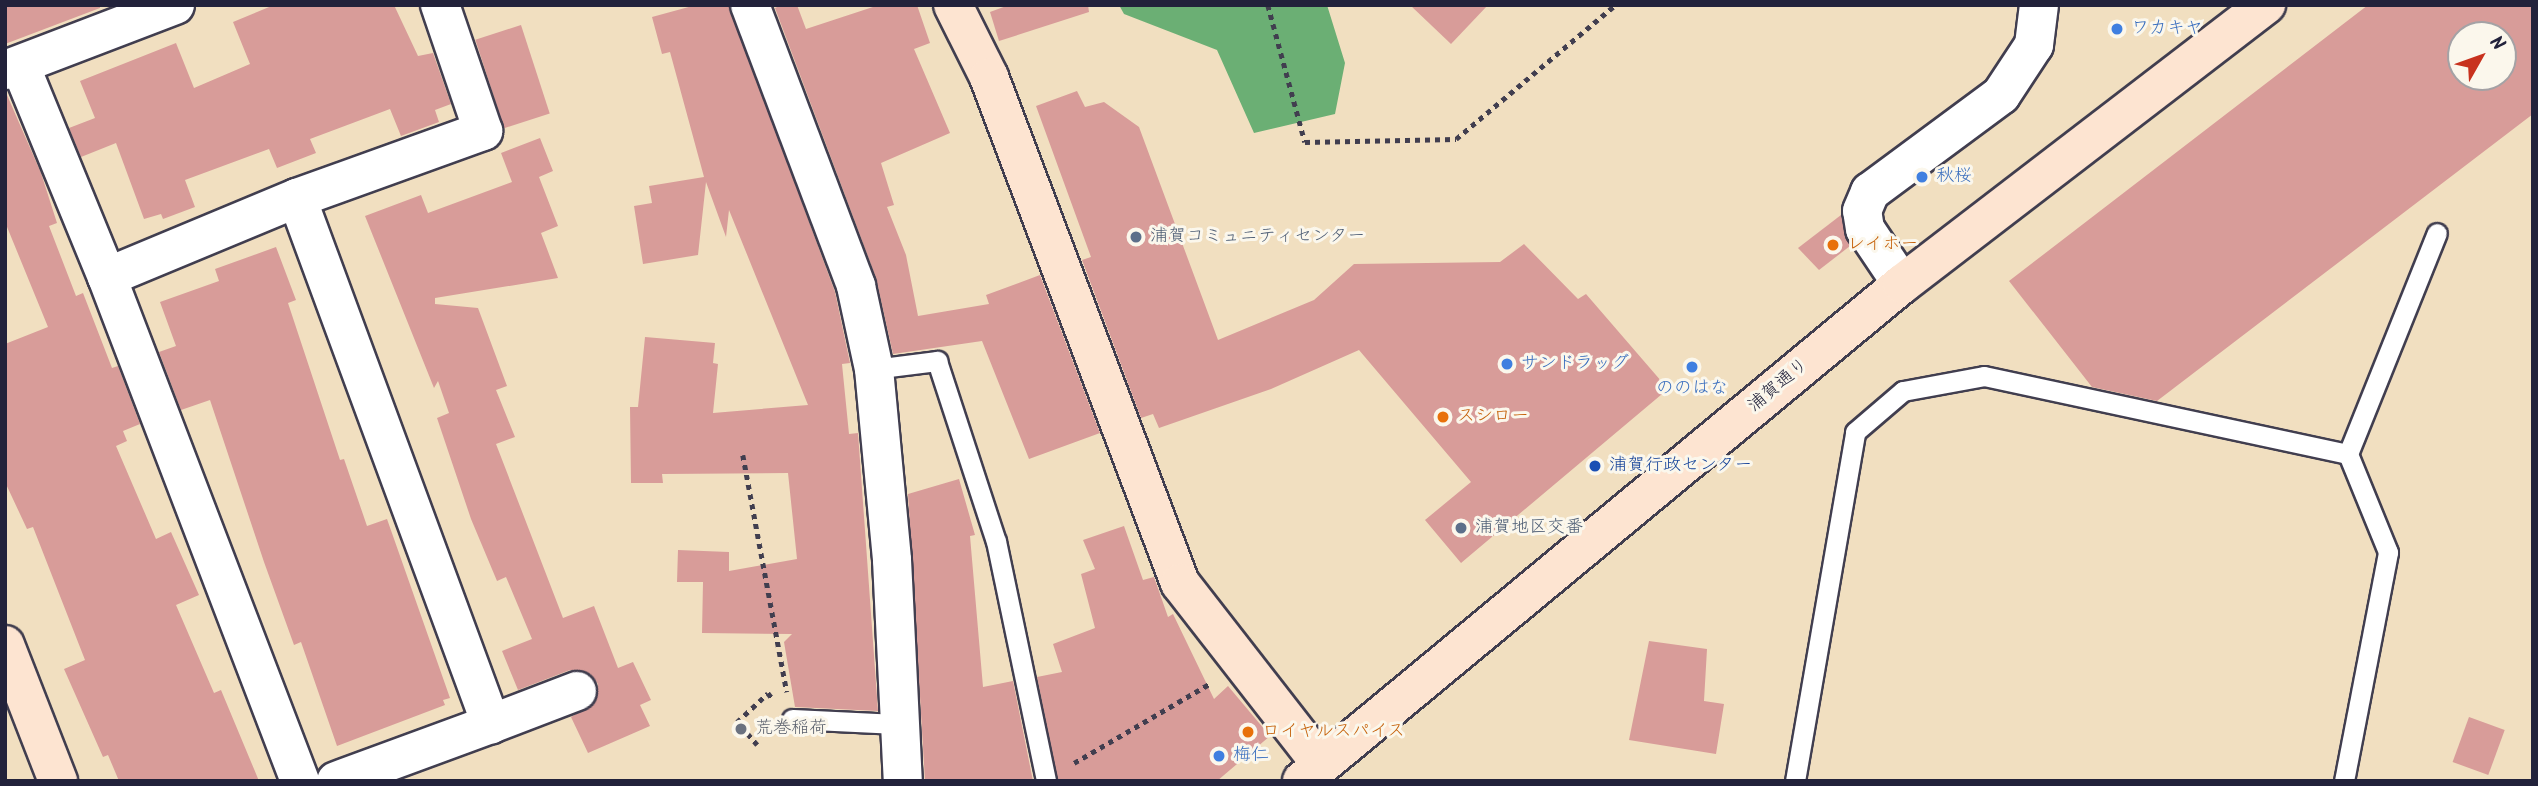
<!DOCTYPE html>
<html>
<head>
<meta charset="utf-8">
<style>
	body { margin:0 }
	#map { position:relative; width:2538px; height:786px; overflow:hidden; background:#f1dfc0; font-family:Kalam,"Klee One",sans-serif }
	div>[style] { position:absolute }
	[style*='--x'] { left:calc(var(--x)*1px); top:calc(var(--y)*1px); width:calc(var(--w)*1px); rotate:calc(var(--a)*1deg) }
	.forest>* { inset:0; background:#6baf74 }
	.building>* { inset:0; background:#d89c99; transform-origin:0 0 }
	.path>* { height:4.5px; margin-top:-2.25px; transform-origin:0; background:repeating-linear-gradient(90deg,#413e4f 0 5px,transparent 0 10px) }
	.roads { filter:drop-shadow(2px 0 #413e4f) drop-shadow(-2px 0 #413e4f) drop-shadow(0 2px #413e4f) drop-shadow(0 -2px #413e4f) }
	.lane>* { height:19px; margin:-9.5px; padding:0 9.5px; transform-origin:9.5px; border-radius:9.5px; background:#fff }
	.street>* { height:38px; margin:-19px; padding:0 19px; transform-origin:19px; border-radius:19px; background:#fff }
	.secondary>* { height:38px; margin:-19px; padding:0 19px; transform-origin:19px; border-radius:19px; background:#fde4d1 }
	.dots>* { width:19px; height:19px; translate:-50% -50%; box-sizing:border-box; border:4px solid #fbf7ec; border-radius:50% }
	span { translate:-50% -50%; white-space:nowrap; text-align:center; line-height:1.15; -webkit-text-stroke:6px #fbf7ec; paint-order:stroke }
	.shop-label { font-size:18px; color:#366cbe }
	.left { translate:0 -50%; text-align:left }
	.service-label { font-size:18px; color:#4e5e75 }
	.food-label { font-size:18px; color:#c56008 }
	.street-label { font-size:18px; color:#22223b }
	.transit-label { font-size:18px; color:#164399 }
	.worship-label { font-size:18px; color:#5b616d }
	.frame { position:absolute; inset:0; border:7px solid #22223b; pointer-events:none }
	.north { position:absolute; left:2447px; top:21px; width:70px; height:70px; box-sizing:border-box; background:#fbf7ec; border:2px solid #a4a2a5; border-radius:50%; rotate:50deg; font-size:19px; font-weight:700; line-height:28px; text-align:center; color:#22223b }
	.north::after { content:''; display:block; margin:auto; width:24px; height:32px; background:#c8321e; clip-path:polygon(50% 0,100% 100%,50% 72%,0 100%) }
</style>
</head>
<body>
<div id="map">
	<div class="forest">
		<div style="clip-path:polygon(1119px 5px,1327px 5px,1345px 63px,1335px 114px,1254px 133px,1217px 50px,1124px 14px)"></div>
	</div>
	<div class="building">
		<div style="clip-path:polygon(5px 5px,100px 5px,100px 8px,5px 44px)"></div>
		<div style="clip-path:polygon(274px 5px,394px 5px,418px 56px,433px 53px,451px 104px,435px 110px,439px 122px,401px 136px,390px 109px,310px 139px,316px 153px,277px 168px,269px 149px,185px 180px,195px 207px,163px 219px,161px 214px,144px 219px,116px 143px,81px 157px,69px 128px,95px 118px,80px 81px,176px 43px,194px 88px,250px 64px,233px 22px)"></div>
		<div style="clip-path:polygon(696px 5px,729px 5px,835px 292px,850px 363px,842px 364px,849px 434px,858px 433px,878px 711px,795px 707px,784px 642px,792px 634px,702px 633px,703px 582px,677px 582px,678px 550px,729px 552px,729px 571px,797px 559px,788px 473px,662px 474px,663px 483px,631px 483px,630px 407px,638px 407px,645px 337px,715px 343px,713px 363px,718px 364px,713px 413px,808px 405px,729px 210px,726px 237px,706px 182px,698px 255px,643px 264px,634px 206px,652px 203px,649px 186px,704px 177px,670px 52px,662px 54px,652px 17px)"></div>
		<div style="clip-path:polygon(782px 5px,797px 5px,806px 29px,879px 5px,917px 5px,930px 43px,914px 49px,950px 133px,881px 163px,894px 205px,887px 207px,906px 255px,918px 316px,989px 304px,986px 295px,1040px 275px,1100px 433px,1029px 459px,982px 341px,893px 354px,876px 278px,775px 8px)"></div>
		<div style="clip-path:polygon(1009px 5px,1088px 5px,1089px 12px,999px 41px,990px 12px)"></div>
		<div style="clip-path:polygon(1410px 5px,1488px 5px,1451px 44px)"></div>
		<div style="clip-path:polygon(evenodd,2368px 5px,2533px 5px,2533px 114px,2157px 401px,2092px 387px,2009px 281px,2368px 5px,2461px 35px,2503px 35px,2503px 77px,2461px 77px,2461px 35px)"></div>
		<div style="left:521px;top:25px;width:93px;height:48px;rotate:72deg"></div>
		<div style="clip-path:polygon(1077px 91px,1085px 107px,1104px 102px,1139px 127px,1218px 340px,1314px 300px,1354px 264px,1500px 262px,1524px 244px,1578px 299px,1586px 294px,1668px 389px,1461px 563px,1425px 520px,1471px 482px,1359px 350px,1271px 389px,1159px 428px,1153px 414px,1141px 418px,1082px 260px,1091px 257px,1036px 106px)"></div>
		<div style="clip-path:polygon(7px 95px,41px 173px,57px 223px,49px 226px,76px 296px,83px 293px,112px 368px,118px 366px,140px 424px,123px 431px,127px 441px,116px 446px,156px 539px,171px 532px,199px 595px,176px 605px,214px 693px,221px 690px,259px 781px,119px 781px,108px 755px,103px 757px,64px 669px,85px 660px,33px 527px,27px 529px,5px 482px,5px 344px,48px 327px,5px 222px)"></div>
		<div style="clip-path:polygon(540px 138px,553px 171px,539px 177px,558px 226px,541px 233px,558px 278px,435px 298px,435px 304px,478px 308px,507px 386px,496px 390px,515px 437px,496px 444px,563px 618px,594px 606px,618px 668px,633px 662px,651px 700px,640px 705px,650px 726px,588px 753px,571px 717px,594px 704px,598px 684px,591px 675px,570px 670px,518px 690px,502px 651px,532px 639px,506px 577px,497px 581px,471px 519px,437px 418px,449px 413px,438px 381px,434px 388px,365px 216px,421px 195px,428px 213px,512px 182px,501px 153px)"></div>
		<div style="clip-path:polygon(1841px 215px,1850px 246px,1819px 270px,1798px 248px)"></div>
		<div style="clip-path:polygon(276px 247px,296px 300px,288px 303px,340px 460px,344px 459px,367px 526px,387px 519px,450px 698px,443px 700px,445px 705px,337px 746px,301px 642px,294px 645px,264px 562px,210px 400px,181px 410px,159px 352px,176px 346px,160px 302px,219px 281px,215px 269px)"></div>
		<div style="clip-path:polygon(959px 479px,975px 535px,970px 536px,983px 687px,1013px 681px,1033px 781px,925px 781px,908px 494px)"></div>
		<div style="clip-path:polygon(1124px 526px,1143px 580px,1154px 577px,1168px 617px,1173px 614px,1214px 699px,1228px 686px,1270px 736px,1217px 781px,1058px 781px,1037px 677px,1062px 672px,1053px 644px,1095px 628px,1081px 574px,1095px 569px,1083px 540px)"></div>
		<div style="clip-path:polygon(1649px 641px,1707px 649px,1704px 701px,1724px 704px,1716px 754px,1629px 740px)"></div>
		<div style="left:2469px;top:717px;width:38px;height:48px;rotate:20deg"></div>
	</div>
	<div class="path">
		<div style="--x:1268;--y:5;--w:142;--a:74.9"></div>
		<div style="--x:1305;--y:142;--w:151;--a:-1.1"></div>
		<div style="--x:1456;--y:139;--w:208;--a:-40.1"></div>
		<div style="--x:743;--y:455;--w:241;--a:79.5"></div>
		<div style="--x:757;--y:745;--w:30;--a:-131"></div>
		<div style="--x:737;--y:722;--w:42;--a:-43.1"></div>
		<div style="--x:768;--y:693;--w:6;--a:51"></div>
		<div style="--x:1074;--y:763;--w:156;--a:-30.3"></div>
	</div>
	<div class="roads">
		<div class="lane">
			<div style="--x:874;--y:369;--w:64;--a:-7.2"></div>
			<div style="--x:937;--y:361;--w:189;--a:71.9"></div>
			<div style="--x:996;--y:541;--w:245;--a:78.2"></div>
			<div style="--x:792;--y:719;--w:106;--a:2.7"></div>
			<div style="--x:1795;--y:781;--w:354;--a:-80.2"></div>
			<div style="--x:1855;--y:432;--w:63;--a:-40.5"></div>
			<div style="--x:1903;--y:391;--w:82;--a:-10.5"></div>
			<div style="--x:1984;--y:376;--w:372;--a:12.1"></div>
			<div style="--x:2344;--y:781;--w:233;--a:-79.1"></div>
			<div style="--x:2388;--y:552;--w:106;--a:-112.2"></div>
			<div style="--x:2348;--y:454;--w:238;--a:-68.1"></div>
		</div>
		<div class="street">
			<div style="--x:750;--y:5;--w:300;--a:69.3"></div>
			<div style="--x:856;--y:286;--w:85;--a:77.8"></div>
			<div style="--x:874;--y:369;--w:192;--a:84.6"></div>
			<div style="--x:892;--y:560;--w:221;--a:87.2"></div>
			<div style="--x:20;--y:65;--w:229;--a:67.7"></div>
			<div style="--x:107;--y:277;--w:540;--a:69.05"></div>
			<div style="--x:5;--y:70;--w:182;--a:-20.9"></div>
			<div style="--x:297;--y:198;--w:561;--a:69.75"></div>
			<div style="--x:491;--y:724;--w:165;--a:159.8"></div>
			<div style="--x:107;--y:277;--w:206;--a:-22.6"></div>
			<div style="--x:297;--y:198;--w:198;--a:-19.8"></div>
			<div style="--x:483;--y:131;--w:133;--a:-108.8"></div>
			<div style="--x:1902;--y:284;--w:66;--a:-123.9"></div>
			<div style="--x:1865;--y:229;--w:18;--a:-99"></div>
			<div style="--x:1862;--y:211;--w:21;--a:-67"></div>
			<div style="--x:1870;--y:192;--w:163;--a:-36.5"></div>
			<div style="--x:2001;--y:95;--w:60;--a:-56.6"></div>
			<div style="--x:2034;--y:45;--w:40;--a:-82.9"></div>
			<div style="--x:491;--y:724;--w:92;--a:-21"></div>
		</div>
		<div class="secondary">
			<div style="--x:953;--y:5;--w:80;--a:63.4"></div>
			<div style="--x:989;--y:77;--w:541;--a:69.32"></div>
			<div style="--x:1180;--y:583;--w:229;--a:52.1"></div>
			<div style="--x:5;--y:645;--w:146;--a:68.7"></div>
			<div style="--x:1302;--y:781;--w:779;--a:-39.64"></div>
			<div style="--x:1902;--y:284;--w:459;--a:-37.5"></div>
		</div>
	</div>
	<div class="dots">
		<div style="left:2117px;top:29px;background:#3f7fe0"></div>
		<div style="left:1922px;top:177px;background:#3f7fe0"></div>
		<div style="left:1136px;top:237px;background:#5c6f8a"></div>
		<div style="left:1833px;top:245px;background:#e8710a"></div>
		<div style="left:1507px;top:364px;background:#3f7fe0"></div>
		<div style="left:1692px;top:367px;background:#3f7fe0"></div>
		<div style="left:1443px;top:417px;background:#e8710a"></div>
		<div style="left:1595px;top:466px;background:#1a4fb4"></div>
		<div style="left:1461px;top:528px;background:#5c6f8a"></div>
		<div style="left:741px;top:729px;background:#6b7280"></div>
		<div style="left:1248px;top:732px;background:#e8710a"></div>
		<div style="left:1219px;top:756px;background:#3f7fe0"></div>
	</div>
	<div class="shop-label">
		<span class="left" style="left:2131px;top:29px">ワカキヤ</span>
		<span class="left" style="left:1936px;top:177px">秋桜</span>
		<span class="left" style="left:1521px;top:364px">サンドラッグ</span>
		<span style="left:1692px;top:389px">ののはな</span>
		<span class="left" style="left:1233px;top:756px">梅仁</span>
	</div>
	<div class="service-label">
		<span class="left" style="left:1150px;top:237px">浦賀コミュニティセンター</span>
		<span class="left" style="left:1475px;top:528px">浦賀地区交番</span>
	</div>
	<div class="food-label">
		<span class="left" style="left:1847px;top:245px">レイホー</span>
		<span class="left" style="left:1457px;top:417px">スシロー</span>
		<span class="left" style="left:1262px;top:732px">ロイヤルスパイス</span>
	</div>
	<div class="street-label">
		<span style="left:1779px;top:386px;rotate:-40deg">浦賀通り</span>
	</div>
	<div class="transit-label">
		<span class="left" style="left:1609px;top:466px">浦賀行政センター</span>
	</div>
	<div class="worship-label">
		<span class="left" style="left:755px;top:729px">荒巻稲荷</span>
	</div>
	<div class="frame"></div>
	<div class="north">N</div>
</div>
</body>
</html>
